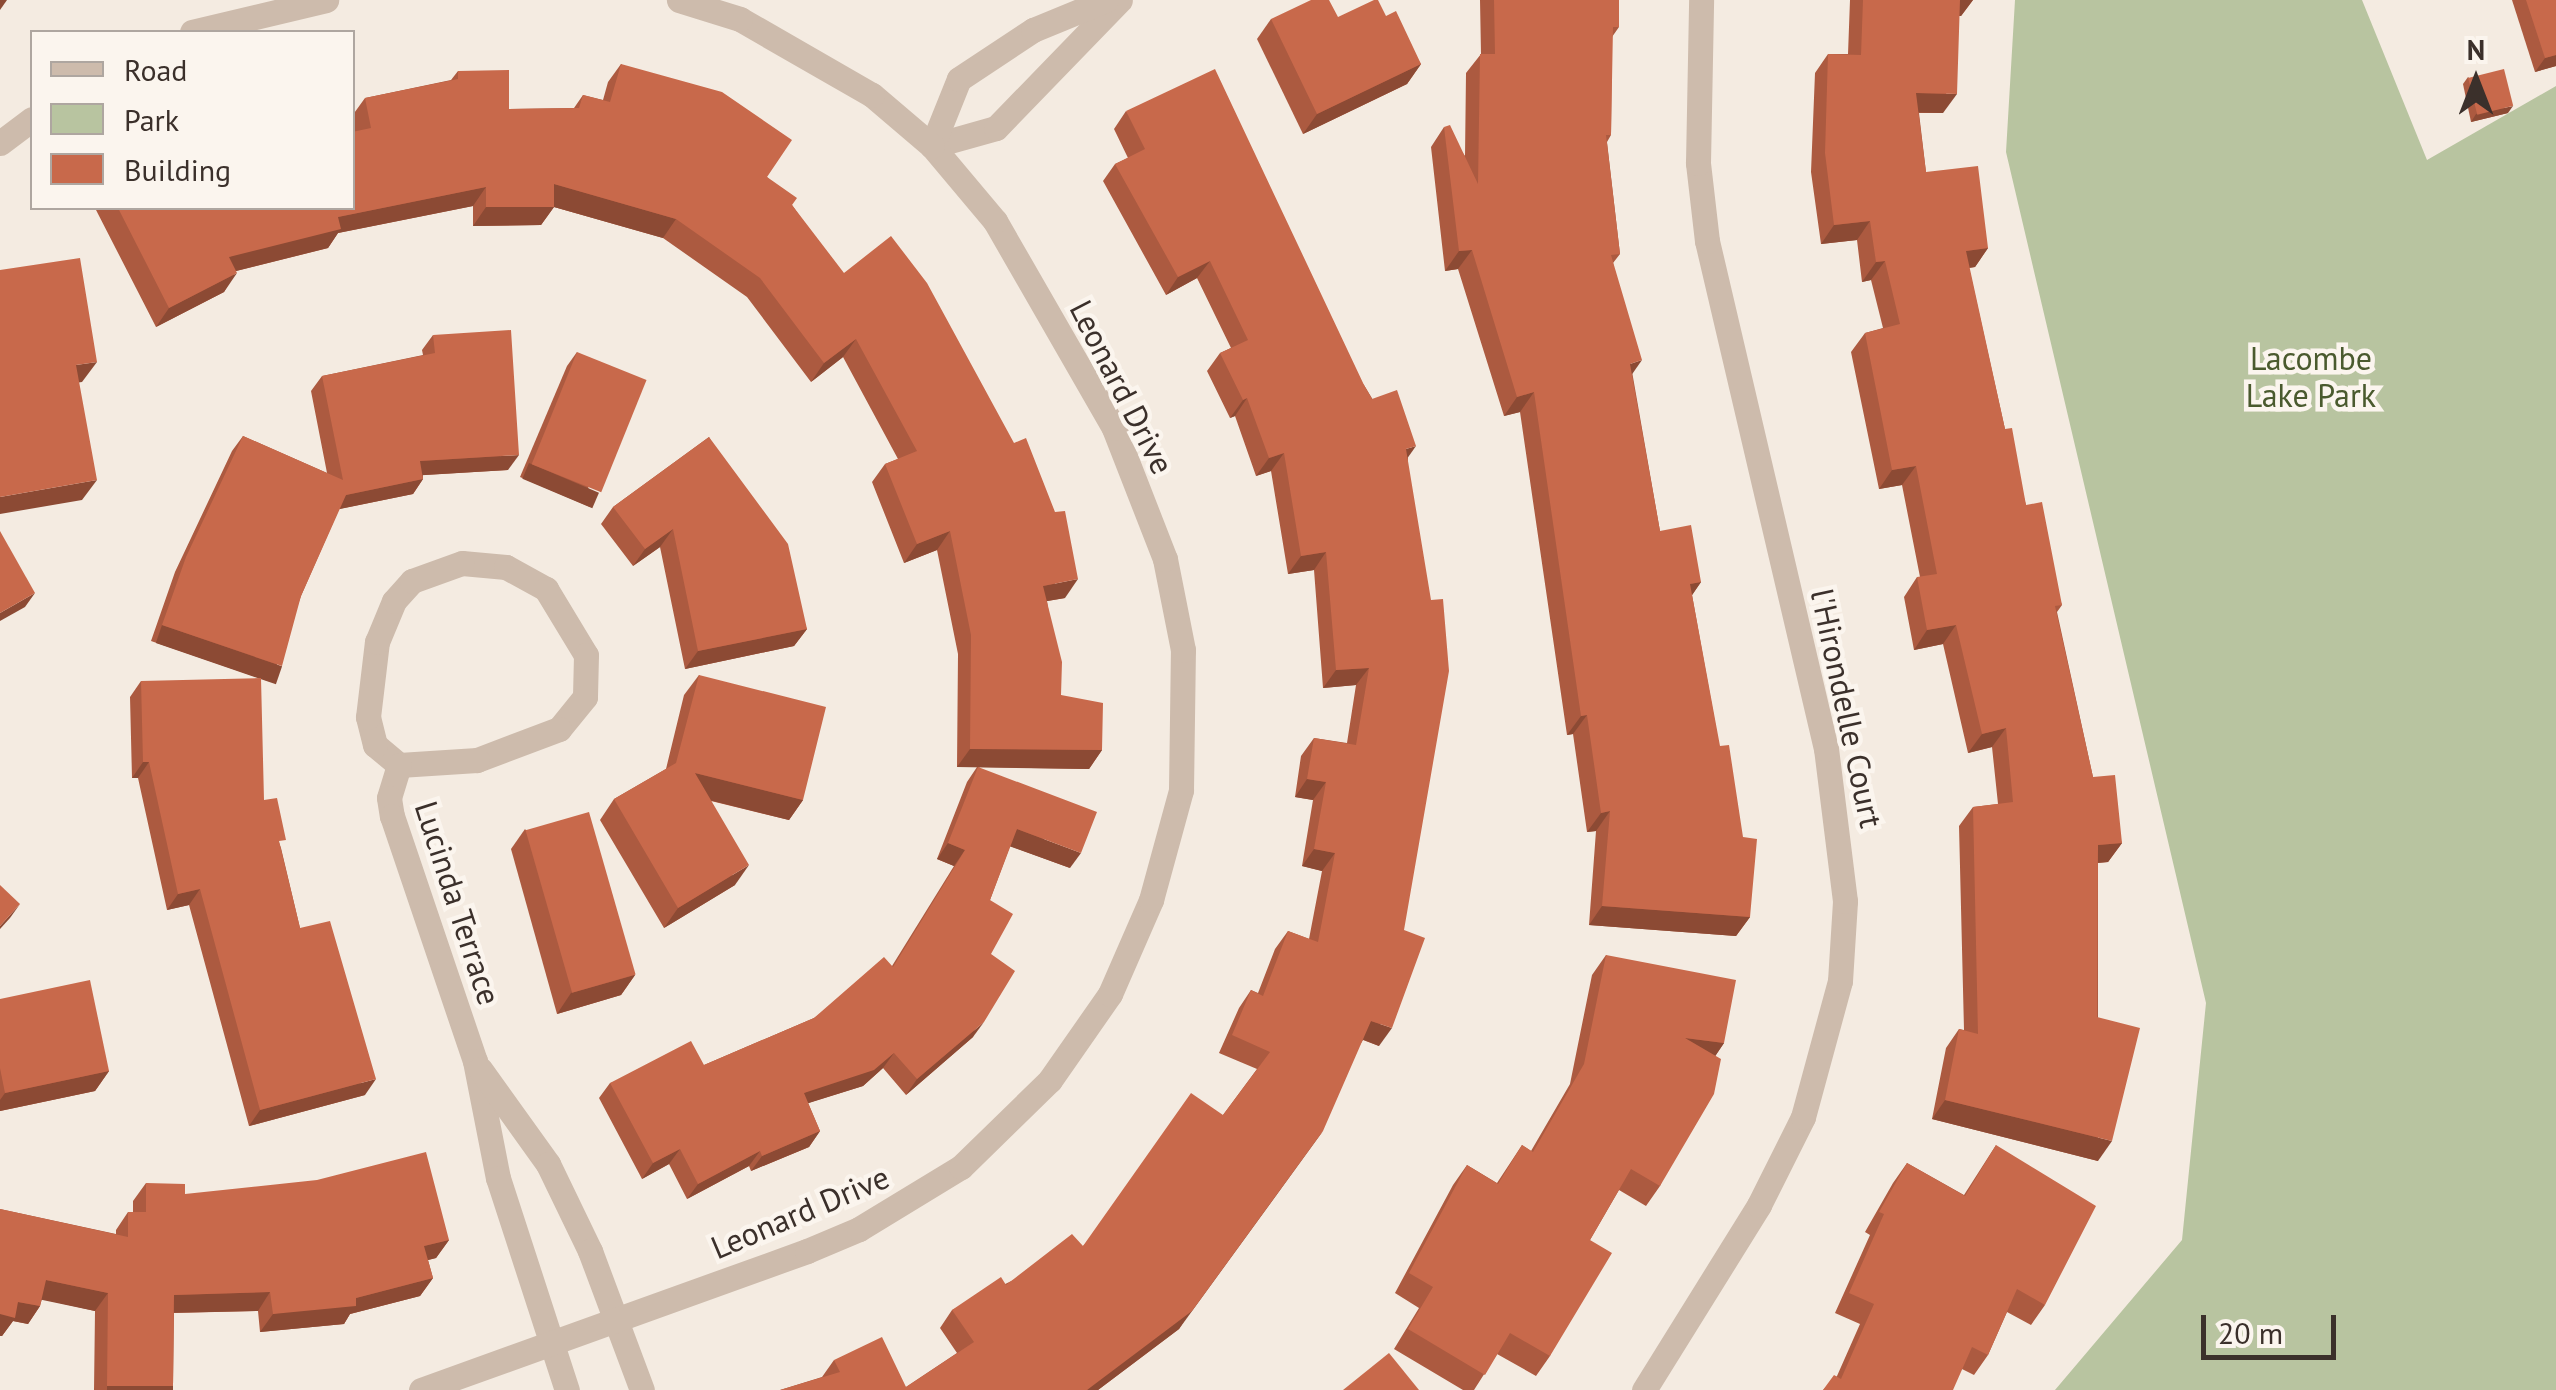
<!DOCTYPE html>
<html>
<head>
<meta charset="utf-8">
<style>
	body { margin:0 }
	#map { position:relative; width:2556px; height:1390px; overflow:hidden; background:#f4ebe1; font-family:"PT Sans",sans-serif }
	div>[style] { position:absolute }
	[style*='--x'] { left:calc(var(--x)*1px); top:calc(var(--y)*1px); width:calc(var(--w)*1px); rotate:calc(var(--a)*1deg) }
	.green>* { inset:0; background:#b8c4a0 }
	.minor>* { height:25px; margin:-12.5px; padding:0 12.5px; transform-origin:12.5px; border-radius:12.5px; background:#cdbbac }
	.wall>* { inset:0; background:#ac5a40 }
	.shaded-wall>* { inset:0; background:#8c4a34; transform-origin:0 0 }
	.building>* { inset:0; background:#c8694b; transform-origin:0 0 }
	span { translate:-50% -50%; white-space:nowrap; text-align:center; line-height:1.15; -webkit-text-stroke:9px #fbf5ee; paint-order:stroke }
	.park-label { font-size:32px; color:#4a5a2e }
	.street-label { font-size:32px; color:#3b302b }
	.legend { position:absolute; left:30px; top:30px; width:325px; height:180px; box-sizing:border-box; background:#fbf5ee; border:2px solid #aea6a0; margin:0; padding:12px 18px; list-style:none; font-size:30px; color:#3b302b }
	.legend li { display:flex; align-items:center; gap:20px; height:50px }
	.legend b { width:50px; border:2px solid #aea6a0 }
	.north { position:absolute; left:2426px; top:30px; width:100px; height:100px; -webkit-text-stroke:8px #fbf5ee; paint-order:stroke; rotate:0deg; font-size:28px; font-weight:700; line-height:40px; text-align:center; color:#3b302b }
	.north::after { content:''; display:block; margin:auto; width:35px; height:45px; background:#3b302b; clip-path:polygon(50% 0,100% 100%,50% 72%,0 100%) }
	.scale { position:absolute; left:2201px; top:1315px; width:135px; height:45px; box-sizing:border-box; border:5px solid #3b302b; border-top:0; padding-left:12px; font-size:30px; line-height:35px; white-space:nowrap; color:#3b302b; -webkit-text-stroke:8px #fbf5ee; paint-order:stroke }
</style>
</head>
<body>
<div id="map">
	<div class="green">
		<div style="clip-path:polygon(2015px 0,2362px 0,2427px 160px,2556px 86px,2556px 1390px,2055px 1390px,2182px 1240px,2206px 1003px,2006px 152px)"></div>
	</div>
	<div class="minor">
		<div style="--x:192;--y:32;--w:138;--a:-13.4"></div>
		<div style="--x:0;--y:143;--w:40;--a:-37"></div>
		<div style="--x:932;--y:146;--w:66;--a:-15.7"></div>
		<div style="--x:996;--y:128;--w:178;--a:-45.9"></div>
		<div style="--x:932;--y:146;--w:72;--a:-68.1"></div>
		<div style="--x:959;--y:79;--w:89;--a:-33.5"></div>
		<div style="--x:1033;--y:30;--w:79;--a:-22.3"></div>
		<div style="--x:462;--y:563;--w:44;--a:5.2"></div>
		<div style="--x:506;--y:567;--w:46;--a:28.8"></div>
		<div style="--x:546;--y:589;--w:77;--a:58.8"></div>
		<div style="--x:586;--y:655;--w:42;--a:91.4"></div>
		<div style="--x:585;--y:697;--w:41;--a:129.1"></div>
		<div style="--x:559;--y:729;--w:88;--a:159.3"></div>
		<div style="--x:477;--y:760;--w:78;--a:176.3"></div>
		<div style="--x:399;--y:765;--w:31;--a:-140"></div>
		<div style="--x:375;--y:745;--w:29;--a:-104"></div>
		<div style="--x:368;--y:717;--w:76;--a:-83.2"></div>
		<div style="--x:377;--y:642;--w:44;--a:-67.5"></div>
		<div style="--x:394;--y:601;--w:27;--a:-48"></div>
		<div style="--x:412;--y:581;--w:53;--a:-19.8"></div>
		<div style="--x:399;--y:765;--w:34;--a:107"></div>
		<div style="--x:389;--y:798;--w:18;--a:81"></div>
		<div style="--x:392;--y:816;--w:259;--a:71.3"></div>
		<div style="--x:475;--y:1061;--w:119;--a:78.9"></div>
		<div style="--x:498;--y:1178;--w:223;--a:72"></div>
		<div style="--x:480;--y:1069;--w:117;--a:54.4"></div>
		<div style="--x:548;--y:1164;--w:97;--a:64.2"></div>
		<div style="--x:590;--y:1251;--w:148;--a:69.5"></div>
		<div style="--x:421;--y:1390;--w:410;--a:-19.8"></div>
		<div style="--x:807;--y:1251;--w:56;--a:-22.9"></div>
		<div style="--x:859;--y:1229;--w:119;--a:-31.3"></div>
		<div style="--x:961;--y:1167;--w:124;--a:-44.3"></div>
		<div style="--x:1050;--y:1080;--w:105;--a:-55.1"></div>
		<div style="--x:1110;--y:994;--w:103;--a:-66.4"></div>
		<div style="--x:1151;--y:900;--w:114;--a:-74.7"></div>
		<div style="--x:1181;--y:790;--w:140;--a:-89.2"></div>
		<div style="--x:1183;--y:650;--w:93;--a:-101.2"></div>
		<div style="--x:1165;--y:559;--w:141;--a:-111.3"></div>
		<div style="--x:1114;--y:428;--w:239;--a:-119.9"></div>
		<div style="--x:995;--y:221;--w:98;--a:-130"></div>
		<div style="--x:932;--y:146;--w:79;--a:-139.6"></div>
		<div style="--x:872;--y:95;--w:152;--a:-150.1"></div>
		<div style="--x:740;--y:19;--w:64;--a:-162.7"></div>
		<div style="--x:1644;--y:1390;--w:218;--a:-58.1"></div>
		<div style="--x:1759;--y:1205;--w:98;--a:-63.4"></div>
		<div style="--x:1803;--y:1117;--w:141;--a:-74.8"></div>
		<div style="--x:1840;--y:981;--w:80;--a:-86.4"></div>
		<div style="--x:1845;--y:901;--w:153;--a:-97.1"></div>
		<div style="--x:1826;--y:749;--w:522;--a:-103.18"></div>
		<div style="--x:1707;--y:241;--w:79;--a:-96.6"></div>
		<div style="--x:1698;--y:163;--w:163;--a:-88.9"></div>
	</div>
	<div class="wall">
		<div style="clip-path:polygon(1480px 0,1619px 0,1619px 27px,1612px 37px,1611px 135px,1607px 142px,1620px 254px,1613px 263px,1660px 531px,1701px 582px,1692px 595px,1750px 917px,1736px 936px,1589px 925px,1596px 831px,1587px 832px,1573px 734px,1567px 735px,1520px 412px,1504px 416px,1458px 269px,1445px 271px,1431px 147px,1444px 127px,1465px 156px,1466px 73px,1481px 54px)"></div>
		<div style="clip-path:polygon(1850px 0,1973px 0,1961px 16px,1959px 16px,1943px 113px,1919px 113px,1926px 172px,1988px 248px,1975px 267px,1969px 268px,2005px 429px,2026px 505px,2062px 605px,2057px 612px,2093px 777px,2122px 843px,2108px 862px,2098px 863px,2098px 1161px,1932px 1119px,1946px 1048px,1959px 1029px,1964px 1030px,1959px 826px,1973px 807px,1998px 804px,1992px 747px,1968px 753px,1943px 644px,1914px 650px,1904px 597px,1917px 577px,1920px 577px,1902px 485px,1879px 489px,1851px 352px,1865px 333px,1883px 328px,1871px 280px,1862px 282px,1857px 240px,1821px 244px,1811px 172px,1815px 73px,1828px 54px,1848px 54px)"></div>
		<div style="clip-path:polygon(2512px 0,2556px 0,2556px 66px,2535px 72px)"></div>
		<div style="clip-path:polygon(1386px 16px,1421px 64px,1407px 84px,1303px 134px,1257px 39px,1271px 19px)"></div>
		<div style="clip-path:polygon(621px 64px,767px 177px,792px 205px,1065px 598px,1047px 601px,1061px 695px,1102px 750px,1089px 769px,979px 767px,1070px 868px,1010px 846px,990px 900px,991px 954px,973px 1037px,906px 1095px,883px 1068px,863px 1086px,808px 1103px,820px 1131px,809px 1147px,751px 1171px,749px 1166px,687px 1199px,669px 1164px,642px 1179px,599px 1098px,610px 1083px,704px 1065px,814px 1018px,892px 966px,954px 866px,937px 859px,967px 782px,977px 767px,957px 767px,958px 654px,937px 550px,904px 563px,872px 482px,885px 464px,898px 459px,843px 357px,811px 382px,747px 297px,663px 238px,554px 207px,541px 225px,473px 226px,473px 206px,338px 233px,328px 248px,236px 271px,224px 292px,156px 327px,95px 208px,352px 208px,355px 132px,352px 116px,365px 98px,451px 80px,458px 71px,509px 109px,574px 108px,583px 95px,603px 100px,608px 82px)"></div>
		<div style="clip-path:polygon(2468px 77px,2508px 113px,2471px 122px,2463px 84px)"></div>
		<div style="clip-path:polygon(1126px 111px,1364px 385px,1408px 458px,1379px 1046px,1363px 1040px,1179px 1329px,1098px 1390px,780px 1390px,822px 1377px,834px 1360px,906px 1387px,957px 1353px,940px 1328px,952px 1310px,1083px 1246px,1223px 1115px,1257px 1069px,1219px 1053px,1239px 1008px,1251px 990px,1258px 993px,1275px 949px,1288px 931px,1309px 939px,1322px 871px,1302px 866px,1313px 800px,1295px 797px,1301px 756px,1314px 738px,1347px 743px,1356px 685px,1323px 688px,1314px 570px,1288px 574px,1271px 471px,1256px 476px,1235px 416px,1230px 418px,1207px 371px,1220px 353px,1231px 348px,1197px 278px,1166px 295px,1103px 181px,1115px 164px,1128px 158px,1114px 129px)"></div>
		<div style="clip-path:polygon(433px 335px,508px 470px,423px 475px,423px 479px,413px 494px,339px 509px,301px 596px,271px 682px,151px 641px,175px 572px,232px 451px,243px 436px,327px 473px,311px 391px,322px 376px,423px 355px,422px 350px)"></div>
		<div style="clip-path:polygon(577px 352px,590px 507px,520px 477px,567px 366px)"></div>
		<div style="clip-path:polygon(709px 437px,807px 629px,794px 646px,685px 669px,660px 547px,633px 566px,601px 524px,613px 507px)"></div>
		<div style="clip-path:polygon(699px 675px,803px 800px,789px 820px,711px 801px,735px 885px,664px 928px,600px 820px,614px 799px,666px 769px,684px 695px)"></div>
		<div style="clip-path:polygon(141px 681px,264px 800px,281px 848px,300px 928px,365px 1095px,249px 1126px,189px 905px,167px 910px,138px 778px,132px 778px,130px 697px)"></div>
		<div style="clip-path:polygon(525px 829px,635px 975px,621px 995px,557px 1014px,511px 849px)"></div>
		<div style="clip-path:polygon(1606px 955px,1724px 1043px,1715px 1056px,1660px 1186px,1646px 1206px,1619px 1190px,1590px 1240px,1550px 1356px,1536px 1376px,1497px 1354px,1474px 1390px,1463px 1390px,1394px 1349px,1419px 1308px,1395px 1293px,1453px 1185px,1467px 1165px,1497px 1183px,1522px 1145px,1531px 1151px,1570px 1084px,1592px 975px)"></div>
		<div style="clip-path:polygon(0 999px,109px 1071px,95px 1091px,0 1111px)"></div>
		<div style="clip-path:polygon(1996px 1145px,2045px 1305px,2031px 1325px,2007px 1312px,1988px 1355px,1974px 1375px,1962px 1369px,1823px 1390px,1837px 1376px,1860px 1324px,1835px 1313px,1870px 1235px,1865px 1232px,1893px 1183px,1907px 1163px,1964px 1195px)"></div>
		<div style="clip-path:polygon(146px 1183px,185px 1194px,449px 1240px,436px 1258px,428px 1260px,433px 1278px,420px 1296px,350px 1314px,344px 1324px,260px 1332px,258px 1311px,174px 1313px,173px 1386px,171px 1390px,94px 1390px,95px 1311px,42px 1299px,40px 1306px,28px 1324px,13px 1321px,2px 1336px,0 1209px,116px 1234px,116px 1230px,128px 1212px,133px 1212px,133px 1201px)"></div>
	</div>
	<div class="shaded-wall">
		<div style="clip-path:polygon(0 0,7px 0,0 10px)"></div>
		<div style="clip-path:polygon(1957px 0,1973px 0,1961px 16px,1946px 16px)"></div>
		<div style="clip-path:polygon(2556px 55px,2556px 66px,2535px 72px,2545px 58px)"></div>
		<div style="clip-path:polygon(1421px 64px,1407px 84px,1303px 134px,1317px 114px)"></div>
		<div style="clip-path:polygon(1916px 93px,1957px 94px,1943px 113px,1903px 112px)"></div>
		<div style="clip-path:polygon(2513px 106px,2508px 113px,2471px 122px,2476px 114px)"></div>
		<div style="clip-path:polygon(554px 184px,676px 219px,663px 238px,554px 207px,541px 225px,473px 226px,486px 207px)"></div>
		<div style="clip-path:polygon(486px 187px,473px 206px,338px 233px,328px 248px,216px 276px,229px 257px,338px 217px)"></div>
		<div style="clip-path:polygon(1870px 221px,1857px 240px,1821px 244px,1834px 225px)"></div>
		<div style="clip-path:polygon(1988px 248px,1975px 267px,1952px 270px,1966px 251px)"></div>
		<div style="clip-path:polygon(1472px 250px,1458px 269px,1445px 271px,1459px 251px)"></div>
		<div style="clip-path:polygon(1210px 261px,1197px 278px,1166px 295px,1178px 277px)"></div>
		<div style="clip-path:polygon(1885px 261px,1871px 280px,1862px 282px,1876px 262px)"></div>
		<div style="clip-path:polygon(237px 273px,224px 292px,156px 327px,169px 308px)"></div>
		<div style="clip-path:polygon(856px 339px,843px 357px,811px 382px,824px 363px)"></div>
		<div style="clip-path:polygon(1642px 360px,1628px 380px,1630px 364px)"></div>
		<div style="clip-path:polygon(97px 362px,82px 382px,62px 385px,76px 365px)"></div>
		<div style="clip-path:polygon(1534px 392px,1520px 412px,1504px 416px,1517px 397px)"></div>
		<div style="clip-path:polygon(1247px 398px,1235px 416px,1230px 418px,1243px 400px)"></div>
		<div style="clip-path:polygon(1416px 446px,1404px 463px,1406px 449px)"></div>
		<div style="clip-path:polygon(1284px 453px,1271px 471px,1256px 476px,1269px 458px)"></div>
		<div style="clip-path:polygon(519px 455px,508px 470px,409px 476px,420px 461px)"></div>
		<div style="left:529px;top:463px;width:76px;height:17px;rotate:23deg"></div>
		<div style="clip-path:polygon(1916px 466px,1902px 485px,1879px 489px,1892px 470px)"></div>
		<div style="clip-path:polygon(423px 479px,413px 494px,335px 510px,346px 495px)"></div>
		<div style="clip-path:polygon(97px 480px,82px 500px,0 514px,0 497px)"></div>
		<div style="clip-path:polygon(673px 529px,660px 547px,633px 566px,645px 549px)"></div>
		<div style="clip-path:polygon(950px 531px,937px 550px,904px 563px,917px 544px)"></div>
		<div style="clip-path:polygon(1326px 552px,1314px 570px,1288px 574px,1301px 556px)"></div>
		<div style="clip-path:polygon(1078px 579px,1065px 598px,1030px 604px,1043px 586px)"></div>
		<div style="clip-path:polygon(1701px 582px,1688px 601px,1690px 584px)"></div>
		<div style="clip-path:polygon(35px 593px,25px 607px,0 621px,0 613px)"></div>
		<div style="left:162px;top:625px;width:127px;height:19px;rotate:19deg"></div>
		<div style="clip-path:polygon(1956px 625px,1943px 644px,1914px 650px,1927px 630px)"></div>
		<div style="clip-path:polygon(807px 629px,794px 646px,685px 669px,698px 651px)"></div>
		<div style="clip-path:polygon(1369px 668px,1356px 685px,1323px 688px,1336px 670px)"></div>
		<div style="clip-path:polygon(1587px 715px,1573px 734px,1567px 735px,1581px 716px)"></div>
		<div style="clip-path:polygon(2006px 728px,1992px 747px,1968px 753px,1982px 734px)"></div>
		<div style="clip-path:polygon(970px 749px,1102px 750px,1089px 769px,957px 767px)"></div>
		<div style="clip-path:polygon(143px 762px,149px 762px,138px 778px,132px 778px)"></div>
		<div style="clip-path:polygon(695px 773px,803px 800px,789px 820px,681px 793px)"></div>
		<div style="clip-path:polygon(1307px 779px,1326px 782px,1313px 800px,1295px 797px)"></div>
		<div style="clip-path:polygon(1610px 811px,1596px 831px,1587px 832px,1601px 813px)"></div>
		<div style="clip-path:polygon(1017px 829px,1081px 853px,1070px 868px,1006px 845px)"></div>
		<div style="clip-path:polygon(948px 843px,965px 850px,954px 866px,937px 859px)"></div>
		<div style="clip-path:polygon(2122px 843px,2108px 862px,2084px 864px,2098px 845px)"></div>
		<div style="clip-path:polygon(1314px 849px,1335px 853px,1322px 871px,1302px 866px)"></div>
		<div style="clip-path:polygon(749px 865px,735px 885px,664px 928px,678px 908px)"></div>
		<div style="clip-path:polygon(200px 889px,189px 905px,167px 910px,178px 894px)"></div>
		<div style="clip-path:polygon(20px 904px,10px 918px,0 929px,0 926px)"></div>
		<div style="clip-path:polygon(1602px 906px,1750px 917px,1736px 936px,1589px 925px)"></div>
		<div style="clip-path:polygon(635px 975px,621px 995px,557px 1014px,571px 993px)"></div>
		<div style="clip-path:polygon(1371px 1021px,1392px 1028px,1379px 1046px,1359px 1038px)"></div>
		<div style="clip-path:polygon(984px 1022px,973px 1037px,906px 1095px,917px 1079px)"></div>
		<div style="clip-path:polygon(1685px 1038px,1724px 1043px,1710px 1064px)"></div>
		<div style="clip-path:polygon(894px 1053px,883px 1068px,863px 1086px,793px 1108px,804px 1093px)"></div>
		<div style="clip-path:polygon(109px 1071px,95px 1091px,0 1111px,0 1100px,5px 1093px)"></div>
		<div style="clip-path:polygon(376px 1079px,365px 1095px,249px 1126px,260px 1110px)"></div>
		<div style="clip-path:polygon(1945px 1100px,2112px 1141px,2098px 1161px,1932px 1119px)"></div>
		<div style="clip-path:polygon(820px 1131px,809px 1147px,751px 1171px,762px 1156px)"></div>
		<div style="clip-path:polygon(1323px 1131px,1179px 1329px,1098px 1390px,1087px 1390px)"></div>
		<div style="clip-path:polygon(680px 1149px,669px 1164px,642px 1179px,653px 1163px)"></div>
		<div style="clip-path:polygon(760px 1151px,749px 1166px,687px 1199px,698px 1184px)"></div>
		<div style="clip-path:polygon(449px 1240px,436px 1258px,412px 1264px,424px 1246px)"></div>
		<div style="clip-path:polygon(433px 1278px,420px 1296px,350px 1314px,344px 1324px,260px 1332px,273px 1314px,356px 1298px)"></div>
		<div style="clip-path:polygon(46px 1280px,108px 1293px,95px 1311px,33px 1298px)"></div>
		<div style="clip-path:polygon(270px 1292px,258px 1311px,162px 1313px,174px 1295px)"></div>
		<div style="clip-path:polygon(18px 1302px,40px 1306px,28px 1324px,13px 1321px,2px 1336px,0 1336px,0 1314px)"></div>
		<div style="left:107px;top:1386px;width:66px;height:5px"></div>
	</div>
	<div class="building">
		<div style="clip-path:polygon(1311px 0,1329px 0,1338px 17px,1374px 0,1378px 0,1386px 16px,1396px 11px,1421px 64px,1317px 114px,1271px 19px)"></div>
		<div style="clip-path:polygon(1494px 0,1619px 0,1619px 27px,1613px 27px,1611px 135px,1606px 135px,1620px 254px,1611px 255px,1642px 360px,1630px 364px,1660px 531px,1691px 525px,1701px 582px,1690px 584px,1720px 746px,1729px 745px,1743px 837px,1757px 839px,1750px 917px,1602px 906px,1610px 811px,1601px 813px,1587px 715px,1581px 716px,1534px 392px,1517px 397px,1472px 250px,1459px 251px,1444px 127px,1450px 125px,1478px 184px,1480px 54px,1495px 54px)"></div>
		<div style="clip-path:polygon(1863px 0,1960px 0,1957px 94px,1916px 93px,1926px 172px,1978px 166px,1988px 248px,1966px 251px,2005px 429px,2012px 428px,2026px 505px,2042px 502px,2062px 605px,2055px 606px,2093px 777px,2115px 775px,2122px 843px,2098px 845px,2097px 1017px,2140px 1028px,2112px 1141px,1945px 1100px,1959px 1029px,1978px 1034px,1973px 807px,2013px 802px,2006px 728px,1982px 734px,1956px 625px,1927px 630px,1917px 577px,1937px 574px,1916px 466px,1892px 470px,1865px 333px,1900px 324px,1885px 261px,1876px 262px,1870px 221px,1834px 225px,1825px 153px,1828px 54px,1861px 55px)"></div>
		<div style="clip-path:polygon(2526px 0,2556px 0,2556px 55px,2545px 58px)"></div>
		<div style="clip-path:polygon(621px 64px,722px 92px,792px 140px,767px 177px,797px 198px,792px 205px,844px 273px,891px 236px,927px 283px,1014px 443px,1026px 438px,1055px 512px,1065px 511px,1078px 579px,1043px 586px,1062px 662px,1061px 695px,1103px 703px,1102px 750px,970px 749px,971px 635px,950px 531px,917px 544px,885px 464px,917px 451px,856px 339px,824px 363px,760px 278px,676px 219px,554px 184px,554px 207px,486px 207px,486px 187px,338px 217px,341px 229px,229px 257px,237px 273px,169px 308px,118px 208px,352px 208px,352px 132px,371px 128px,365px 98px,458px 79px,458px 71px,509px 70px,509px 109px,579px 108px,583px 95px,610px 102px)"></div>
		<div style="clip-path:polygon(1215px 69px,1364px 385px,1372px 399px,1397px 390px,1416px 446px,1406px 449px,1431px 600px,1443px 599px,1449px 671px,1404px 930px,1425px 938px,1392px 1028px,1371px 1021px,1323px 1131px,1192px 1311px,1087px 1390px,780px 1390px,840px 1372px,834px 1360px,882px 1337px,906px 1387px,974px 1342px,952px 1310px,1001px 1277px,1006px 1285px,1072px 1234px,1083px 1246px,1191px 1093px,1223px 1115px,1270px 1052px,1232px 1035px,1251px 990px,1263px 996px,1288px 931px,1318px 942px,1335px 853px,1314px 849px,1326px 782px,1307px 779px,1314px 738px,1356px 745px,1369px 668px,1336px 670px,1326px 552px,1301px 556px,1284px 453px,1269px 458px,1247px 398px,1243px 400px,1220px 353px,1248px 340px,1210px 261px,1178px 277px,1115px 164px,1145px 149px,1126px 111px)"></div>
		<div style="left:2504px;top:69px;width:38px;height:37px;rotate:76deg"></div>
		<div style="clip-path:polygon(80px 258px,97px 362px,76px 365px,97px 480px,0 497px,0 270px)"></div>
		<div style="clip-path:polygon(511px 330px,519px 455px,420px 461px,423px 479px,346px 495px,301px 596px,282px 666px,162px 625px,186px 557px,243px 436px,343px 480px,322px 376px,435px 353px,433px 335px)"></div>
		<div style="left:577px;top:352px;width:75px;height:121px;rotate:22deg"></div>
		<div style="clip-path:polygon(709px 437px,788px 544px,807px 629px,698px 651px,673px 529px,645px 549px,613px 507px)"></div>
		<div style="clip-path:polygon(0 531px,35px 593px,0 613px)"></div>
		<div style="clip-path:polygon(699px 675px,826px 707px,803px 800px,695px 773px,749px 865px,678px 908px,614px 799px,676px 763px)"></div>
		<div style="clip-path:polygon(261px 678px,264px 800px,277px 798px,286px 840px,279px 841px,300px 928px,330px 921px,376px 1079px,260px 1110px,200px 889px,178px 894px,149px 762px,143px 762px,141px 681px)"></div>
		<div style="clip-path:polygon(978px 767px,1097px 812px,1081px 853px,1017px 829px,990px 900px,1013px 914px,991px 954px,1015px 971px,984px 1022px,917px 1079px,894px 1053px,874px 1070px,804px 1093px,820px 1131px,762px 1156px,760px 1151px,698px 1184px,680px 1149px,653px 1163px,610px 1083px,691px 1041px,704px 1065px,814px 1018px,884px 957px,893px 967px,965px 850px,948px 843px)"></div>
		<div style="left:589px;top:812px;width:169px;height:66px;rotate:74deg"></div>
		<div style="clip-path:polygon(0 885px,20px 904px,0 926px)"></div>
		<div style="clip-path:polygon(1606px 955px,1736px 980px,1724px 1043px,1685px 1038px,1721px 1059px,1714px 1094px,1660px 1186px,1631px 1169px,1590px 1240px,1612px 1253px,1550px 1356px,1510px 1333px,1485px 1375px,1408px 1329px,1433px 1287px,1409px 1273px,1467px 1165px,1498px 1184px,1522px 1145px,1533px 1152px,1584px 1064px)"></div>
		<div style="clip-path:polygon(90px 980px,109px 1071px,5px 1093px,0 1068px,0 999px)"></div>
		<div style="clip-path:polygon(1996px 1145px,2096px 1206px,2045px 1305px,2017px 1289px,1988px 1355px,1972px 1347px,1953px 1390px,1823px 1390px,1834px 1375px,1841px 1379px,1874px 1304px,1849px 1293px,1884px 1214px,1879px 1212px,1907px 1163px,1965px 1196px)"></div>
		<div style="clip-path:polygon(426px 1152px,449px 1240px,424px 1246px,433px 1278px,356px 1298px,356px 1306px,273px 1314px,270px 1292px,174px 1295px,173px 1386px,107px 1386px,108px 1293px,46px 1280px,40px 1306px,18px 1302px,15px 1318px,0 1314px,0 1209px,128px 1237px,128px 1212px,146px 1212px,146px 1183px,185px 1184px,185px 1194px,317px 1180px)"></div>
		<div style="clip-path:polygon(1389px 1353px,1419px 1390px,1343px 1390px)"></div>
	</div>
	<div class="park-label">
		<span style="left:2311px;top:377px">Lacombe<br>Lake Park</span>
	</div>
	<div class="street-label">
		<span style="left:1122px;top:387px;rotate:63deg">Leonard Drive</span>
		<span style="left:1847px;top:708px;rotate:78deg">l'Hirondelle Court</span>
		<span style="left:458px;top:903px;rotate:72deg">Lucinda Terrace</span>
		<span style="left:800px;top:1212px;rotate:-23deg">Leonard Drive</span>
	</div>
	<ul class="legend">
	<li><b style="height:12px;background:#cdbbac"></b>Road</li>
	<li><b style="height:28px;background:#b8c4a0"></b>Park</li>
	<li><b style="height:28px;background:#c8694b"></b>Building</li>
	</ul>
	<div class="north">N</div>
	<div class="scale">20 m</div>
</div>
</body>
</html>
